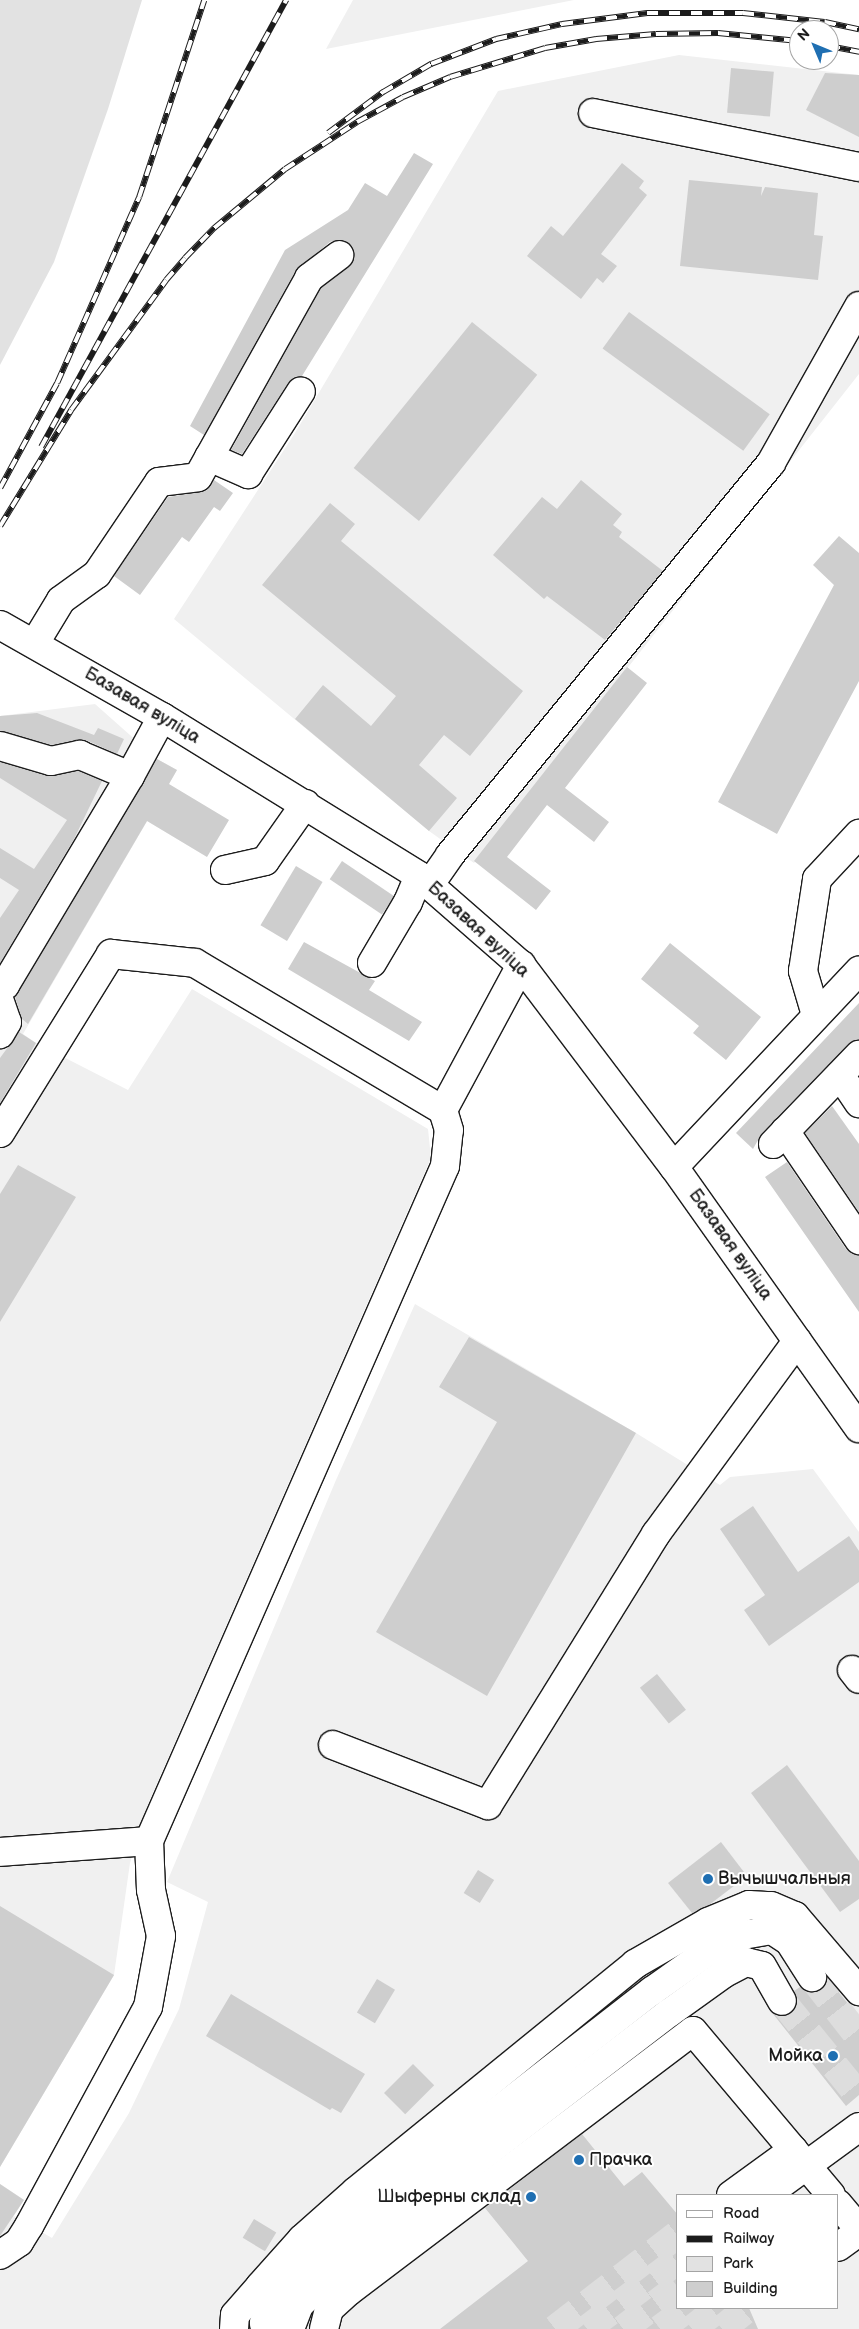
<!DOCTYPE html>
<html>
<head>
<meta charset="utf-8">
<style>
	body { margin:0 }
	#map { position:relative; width:859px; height:2329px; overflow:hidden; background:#fff; font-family:"Balsamiq Sans",sans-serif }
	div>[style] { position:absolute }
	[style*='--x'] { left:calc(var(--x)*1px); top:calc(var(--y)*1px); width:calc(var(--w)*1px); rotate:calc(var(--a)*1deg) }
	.built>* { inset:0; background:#f0f0f0 }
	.green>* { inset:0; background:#e2e2e2 }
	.building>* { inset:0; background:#cecece; transform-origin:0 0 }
	.minor-tunnel>* { height:28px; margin-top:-14px; transform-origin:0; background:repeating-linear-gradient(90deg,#ddd 0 28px,transparent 0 42px) }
	.roads { filter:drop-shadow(1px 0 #1c1c1c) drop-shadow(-1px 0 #1c1c1c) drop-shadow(0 1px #1c1c1c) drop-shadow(0 -1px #1c1c1c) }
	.minor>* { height:28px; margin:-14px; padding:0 14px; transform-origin:14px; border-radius:14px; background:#fff }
	.rail>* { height:5.5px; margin-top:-2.75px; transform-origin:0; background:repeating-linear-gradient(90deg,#fff 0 11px,#1c1c1c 0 22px); box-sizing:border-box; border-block:1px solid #1c1c1c }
	.dots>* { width:14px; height:14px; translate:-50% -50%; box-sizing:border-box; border:2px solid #fff; border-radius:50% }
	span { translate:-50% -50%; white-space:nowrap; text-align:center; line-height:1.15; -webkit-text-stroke:4px #fff; paint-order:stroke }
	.street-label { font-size:18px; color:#1c1c1c }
	.poi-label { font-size:18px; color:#1c1c1c }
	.left { translate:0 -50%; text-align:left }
	.right { translate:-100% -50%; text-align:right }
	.legend { position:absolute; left:676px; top:2194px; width:162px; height:115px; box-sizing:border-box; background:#fff; border:1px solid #a4a4a4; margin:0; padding:6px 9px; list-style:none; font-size:15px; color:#1c1c1c }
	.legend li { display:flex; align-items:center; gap:10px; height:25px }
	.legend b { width:25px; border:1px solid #a4a4a4 }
	.north { position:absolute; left:789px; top:20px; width:50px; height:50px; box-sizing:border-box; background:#fff; border:1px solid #a4a4a4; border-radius:50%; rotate:315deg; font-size:14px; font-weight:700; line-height:20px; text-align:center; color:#1c1c1c }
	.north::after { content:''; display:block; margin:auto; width:18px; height:22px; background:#1f6fb2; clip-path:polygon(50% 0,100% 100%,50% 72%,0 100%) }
</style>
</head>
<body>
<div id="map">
	<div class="built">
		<div style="clip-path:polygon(353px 0,574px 0,326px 49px)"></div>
		<div style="clip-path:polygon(679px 55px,859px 75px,859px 374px,474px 863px,429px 831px,174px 619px,295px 433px,498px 91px)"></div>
		<div style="clip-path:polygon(95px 704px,157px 759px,177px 770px,23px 1034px,36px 1043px,128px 1090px,192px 989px,428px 1129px,431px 1158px,148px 1804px,130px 1863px,114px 1975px,0 2167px,0 716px)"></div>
		<div style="clip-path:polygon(evenodd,415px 1304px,636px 1433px,720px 1485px,730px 1477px,813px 1469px,859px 1532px,859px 2329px,0 2329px,0 2184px,24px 2200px,14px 2216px,52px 2238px,129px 2113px,179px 2009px,208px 1902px,167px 1882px,336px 1480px,415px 1304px,678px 2195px,838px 2195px,838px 2308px,678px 2308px,678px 2195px)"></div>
	</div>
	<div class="green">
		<div style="clip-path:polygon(0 0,142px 0,108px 109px,54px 262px,0 365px)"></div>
	</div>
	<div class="building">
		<div style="left:731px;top:68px;width:43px;height:45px;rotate:5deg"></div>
		<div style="clip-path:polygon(825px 73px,859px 75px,859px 137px,806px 110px)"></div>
		<div style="clip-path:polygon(414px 153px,433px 164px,302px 376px,294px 377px,288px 383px,242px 454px,231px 450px,321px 288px,353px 261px,354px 252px,352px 246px,345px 241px,337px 240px,330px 242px,296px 270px,204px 435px,190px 426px,285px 250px,348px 210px,365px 183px,387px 196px)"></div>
		<div style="clip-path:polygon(622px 163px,644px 181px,639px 188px,647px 195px,601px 254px,617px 266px,603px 283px,597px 278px,581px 299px,527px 256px,551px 226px,563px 236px)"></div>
		<div style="clip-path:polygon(689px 180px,762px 187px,761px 196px,765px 187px,818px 193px,814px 235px,823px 236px,818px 280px,680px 266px)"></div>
		<div style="left:629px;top:312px;width:174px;height:45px;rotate:36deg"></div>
		<div style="left:472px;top:322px;width:84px;height:188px;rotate:39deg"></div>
		<div style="clip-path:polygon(214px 480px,233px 493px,220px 511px,214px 507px,189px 542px,182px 537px,140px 595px,114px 576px,168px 497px,200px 492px,207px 490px)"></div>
		<div style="clip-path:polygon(581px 480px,622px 514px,613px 525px,622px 532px,619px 537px,663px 571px,605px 640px,547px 596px,544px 599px,493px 555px,542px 497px,557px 509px)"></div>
		<div style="clip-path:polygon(330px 503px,355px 524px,341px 541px,523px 691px,470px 756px,444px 735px,419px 765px,457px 798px,429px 831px,295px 719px,323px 685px,371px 726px,396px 696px,262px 585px)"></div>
		<div style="clip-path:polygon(839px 536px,859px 553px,859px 681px,777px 834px,718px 802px,834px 585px,813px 565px)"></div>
		<div style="clip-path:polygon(627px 667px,647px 683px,565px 788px,609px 822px,594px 842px,547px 805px,507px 857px,551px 891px,536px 910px,474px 861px)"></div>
		<div style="clip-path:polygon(37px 713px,94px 735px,98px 728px,124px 739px,117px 754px,86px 740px,77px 740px,52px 745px,0 731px,0 716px)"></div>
		<div style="clip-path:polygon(157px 759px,177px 770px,169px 784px,229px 820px,207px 857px,147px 821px,28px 1024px,22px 1019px,15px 997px)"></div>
		<div style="clip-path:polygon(0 762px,47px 776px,78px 771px,102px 781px,74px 839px,0 963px,0 918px,19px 890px,0 878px,0 848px,34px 869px,67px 820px,0 778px)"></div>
		<div style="left:342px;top:861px;width:63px;height:22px;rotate:34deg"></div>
		<div style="left:296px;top:866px;width:31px;height:69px;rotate:31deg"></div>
		<div style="clip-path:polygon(304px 942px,375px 981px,369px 990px,422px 1022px,409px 1041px,288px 969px)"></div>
		<div style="clip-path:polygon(670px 943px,761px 1017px,726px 1060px,693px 1033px,699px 1026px,641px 979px)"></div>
		<div style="clip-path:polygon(859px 1003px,859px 1040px,848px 1044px,762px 1133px,753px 1149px,736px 1133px)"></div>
		<div style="clip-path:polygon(19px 1032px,36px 1043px,0 1103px,0 1058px)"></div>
		<div style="clip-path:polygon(832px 1106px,859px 1144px,859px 1212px,805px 1133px)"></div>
		<div style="clip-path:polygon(787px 1162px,846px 1249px,852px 1254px,859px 1255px,859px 1312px,765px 1177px)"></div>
		<div style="clip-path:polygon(18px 1165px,76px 1197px,0 1322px,0 1194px)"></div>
		<div style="clip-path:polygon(469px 1337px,636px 1433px,487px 1696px,376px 1632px,497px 1422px,439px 1387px)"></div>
		<div style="clip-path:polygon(753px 1506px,798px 1572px,849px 1536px,859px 1551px,859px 1582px,769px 1646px,744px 1610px,765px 1595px,720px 1529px)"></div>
		<div style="left:657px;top:1674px;width:46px;height:22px;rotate:51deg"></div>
		<div style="clip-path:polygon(787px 1765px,859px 1861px,859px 1899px,840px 1912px,751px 1793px)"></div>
		<div style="clip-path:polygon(721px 1842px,747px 1876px,709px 1905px,692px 1913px,668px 1883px)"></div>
		<div style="left:478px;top:1870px;width:19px;height:27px;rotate:32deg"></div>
		<div style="clip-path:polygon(0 1906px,114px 1975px,0 2167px)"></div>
		<div style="clip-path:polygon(827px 1978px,859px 2017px,859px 2095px,846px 2106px,770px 2010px,781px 2017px,789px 2015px,795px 2009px,798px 2002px,794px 1991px,800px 1987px,812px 1993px,820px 1990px,826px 1985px)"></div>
		<div style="left:377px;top:1979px;width:21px;height:39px;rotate:31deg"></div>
		<div style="clip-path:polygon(231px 1994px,365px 2074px,341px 2113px,332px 2108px,330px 2110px,206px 2036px)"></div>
		<div style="left:413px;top:2064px;width:30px;height:41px;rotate:45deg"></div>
		<div style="clip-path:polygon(582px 2134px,624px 2186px,642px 2172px,678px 2215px,678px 2308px,749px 2308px,758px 2329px,440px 2329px,528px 2261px,485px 2208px)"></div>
		<div style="clip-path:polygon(0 2184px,24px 2200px,0 2236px)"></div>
		<div style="left:254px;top:2219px;width:26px;height:22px;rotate:31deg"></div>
	</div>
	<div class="minor-tunnel">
		<div style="--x:812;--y:1977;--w:76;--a:51.9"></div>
		<div style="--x:782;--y:2001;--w:122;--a:51"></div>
		<div style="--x:555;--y:2329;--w:155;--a:-37.7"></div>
		<div style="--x:587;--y:2329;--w:114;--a:-37.2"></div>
		<div style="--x:623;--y:2329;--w:69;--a:-37.4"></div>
		<div style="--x:660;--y:2329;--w:35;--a:-37"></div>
		<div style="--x:692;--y:2329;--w:34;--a:-38"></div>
		<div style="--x:722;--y:2329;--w:33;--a:-39"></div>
	</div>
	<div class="roads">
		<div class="minor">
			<div style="--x:593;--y:113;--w:271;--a:11.5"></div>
			<div style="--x:209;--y:457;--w:43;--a:23.6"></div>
			<div style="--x:248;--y:474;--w:98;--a:-57.4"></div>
			<div style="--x:0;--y:625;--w:186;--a:29.6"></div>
			<div style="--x:162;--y:717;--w:302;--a:31.7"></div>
			<div style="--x:419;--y:876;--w:135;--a:41.1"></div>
			<div style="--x:521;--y:965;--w:253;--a:52.9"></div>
			<div style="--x:674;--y:1167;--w:320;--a:54.7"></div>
			<div style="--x:35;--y:643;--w:50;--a:-58.8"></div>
			<div style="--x:61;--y:600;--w:44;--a:-35.8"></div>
			<div style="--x:97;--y:574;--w:111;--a:-56"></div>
			<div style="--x:159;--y:482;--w:39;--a:-7"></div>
			<div style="--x:198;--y:477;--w:228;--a:-60.8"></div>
			<div style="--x:309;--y:278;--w:38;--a:-37"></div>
			<div style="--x:0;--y:746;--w:53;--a:16.4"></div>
			<div style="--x:51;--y:761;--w:30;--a:-12"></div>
			<div style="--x:80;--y:755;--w:54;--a:22.8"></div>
			<div style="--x:225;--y:870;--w:41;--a:-12.7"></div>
			<div style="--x:265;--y:861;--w:70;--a:-54.9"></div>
			<div style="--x:430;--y:884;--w:35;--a:-55"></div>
			<div style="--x:450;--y:855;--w:507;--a:-50.69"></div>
			<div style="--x:771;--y:463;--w:180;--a:-60.7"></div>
			<div style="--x:372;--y:963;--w:71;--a:-59.5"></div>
			<div style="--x:408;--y:902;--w:28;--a:-67"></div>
			<div style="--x:0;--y:982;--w:6;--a:31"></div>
			<div style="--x:5;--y:985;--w:244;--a:-59.1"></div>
			<div style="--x:130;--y:776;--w:67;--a:-61.5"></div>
			<div style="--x:0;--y:1002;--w:21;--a:71"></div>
			<div style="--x:7;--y:1022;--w:14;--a:120"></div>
			<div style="--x:816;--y:1015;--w:46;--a:-106.5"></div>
			<div style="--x:803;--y:971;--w:93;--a:-81.3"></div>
			<div style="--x:817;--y:879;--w:62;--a:-47"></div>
			<div style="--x:840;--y:1075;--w:34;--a:56"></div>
			<div style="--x:785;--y:1131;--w:132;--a:55.8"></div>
			<div style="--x:0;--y:1133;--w:211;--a:-58.2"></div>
			<div style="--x:111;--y:954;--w:84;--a:6.1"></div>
			<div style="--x:195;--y:963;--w:288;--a:30.7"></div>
			<div style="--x:773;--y:1144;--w:124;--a:-46"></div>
			<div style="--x:674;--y:1167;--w:270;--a:-46.7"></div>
			<div style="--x:852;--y:1670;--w:11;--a:52"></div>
			<div style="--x:333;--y:1745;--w:166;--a:21.2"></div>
			<div style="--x:488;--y:1805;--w:319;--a:-58.2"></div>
			<div style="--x:656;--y:1534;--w:239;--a:-53.8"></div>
			<div style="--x:0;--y:1852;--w:149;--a:-4.2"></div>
			<div style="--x:731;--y:2195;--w:77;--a:-36"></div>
			<div style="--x:766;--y:2195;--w:115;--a:-36.2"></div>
			<div style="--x:838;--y:2204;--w:33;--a:50"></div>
			<div style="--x:838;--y:2247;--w:26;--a:-36"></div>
			<div style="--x:0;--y:2255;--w:23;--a:-34"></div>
			<div style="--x:19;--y:2242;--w:19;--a:-58"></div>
			<div style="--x:29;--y:2226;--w:249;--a:-61.5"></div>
			<div style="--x:148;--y:2007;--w:72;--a:-79.6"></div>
			<div style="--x:161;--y:1936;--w:47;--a:-102.3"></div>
			<div style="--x:151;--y:1890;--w:49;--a:-92.3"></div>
			<div style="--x:149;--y:1841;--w:737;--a:-66.32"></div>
			<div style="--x:445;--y:1166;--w:36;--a:-84"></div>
			<div style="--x:449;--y:1130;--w:21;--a:-107"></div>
			<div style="--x:443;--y:1110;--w:165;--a:-61.7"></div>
			<div style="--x:234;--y:2329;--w:14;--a:-86"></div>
			<div style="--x:235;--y:2315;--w:38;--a:-49"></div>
			<div style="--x:260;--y:2286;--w:63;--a:-48.2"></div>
			<div style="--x:302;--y:2239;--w:72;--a:-41.6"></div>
			<div style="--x:356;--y:2191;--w:360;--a:-39.1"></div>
			<div style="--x:635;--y:1964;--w:84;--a:-29.9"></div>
			<div style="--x:708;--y:1922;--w:44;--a:-22.5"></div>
			<div style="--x:749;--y:1905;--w:22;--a:3"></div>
			<div style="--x:771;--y:1906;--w:26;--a:23"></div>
			<div style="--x:795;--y:1916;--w:99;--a:49.5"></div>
			<div style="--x:265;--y:2329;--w:6;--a:-99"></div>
			<div style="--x:264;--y:2323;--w:35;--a:-66"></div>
			<div style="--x:278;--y:2291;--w:81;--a:-43"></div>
			<div style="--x:337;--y:2236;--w:399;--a:-37.9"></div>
			<div style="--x:652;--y:1991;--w:71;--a:-35.3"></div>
			<div style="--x:710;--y:1950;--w:36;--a:-24"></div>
			<div style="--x:743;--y:1935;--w:29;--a:-10"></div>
			<div style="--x:772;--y:1930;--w:20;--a:33"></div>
			<div style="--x:789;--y:1941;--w:43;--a:57.4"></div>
			<div style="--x:290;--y:2329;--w:26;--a:-69"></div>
			<div style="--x:299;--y:2305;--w:72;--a:-42.8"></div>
			<div style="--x:352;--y:2256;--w:399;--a:-37.5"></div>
			<div style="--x:669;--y:2013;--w:67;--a:-35.8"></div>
			<div style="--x:723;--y:1974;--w:26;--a:-28"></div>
			<div style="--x:746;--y:1962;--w:16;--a:14"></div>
			<div style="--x:762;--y:1966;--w:40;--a:60.3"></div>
			<div style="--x:324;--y:2329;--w:21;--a:-76"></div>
			<div style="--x:329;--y:2309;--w:27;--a:-42"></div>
			<div style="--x:349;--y:2291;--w:431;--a:-37.1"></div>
			<div style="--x:693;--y:2031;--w:214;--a:49.9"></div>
		</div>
	</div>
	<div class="rail">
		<div style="--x:829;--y:46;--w:31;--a:11"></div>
		<div style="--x:328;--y:133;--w:69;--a:-36.7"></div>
		<div style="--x:383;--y:92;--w:56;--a:-30.3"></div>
		<div style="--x:431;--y:64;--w:70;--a:-21"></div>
		<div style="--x:496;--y:39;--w:68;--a:-12.8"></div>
		<div style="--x:562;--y:24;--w:86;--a:-7.4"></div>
		<div style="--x:647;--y:13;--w:96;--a:0"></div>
		<div style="--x:743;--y:13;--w:82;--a:6.3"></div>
		<div style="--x:825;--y:22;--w:35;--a:12"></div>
		<div style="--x:41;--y:447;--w:510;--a:-61.27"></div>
		<div style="--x:0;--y:488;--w:119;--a:-61.5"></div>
		<div style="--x:57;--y:383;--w:203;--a:-66.2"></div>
		<div style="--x:139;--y:197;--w:207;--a:-71.7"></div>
		<div style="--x:0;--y:526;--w:136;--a:-58.5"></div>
		<div style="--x:71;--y:410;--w:161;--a:-53.8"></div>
		<div style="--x:166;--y:280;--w:29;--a:-49"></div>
		<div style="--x:185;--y:258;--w:42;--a:-46"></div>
		<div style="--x:214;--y:228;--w:92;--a:-39.7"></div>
		<div style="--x:285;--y:169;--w:86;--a:-33.1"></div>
		<div style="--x:357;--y:122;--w:52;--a:-28.5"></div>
		<div style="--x:403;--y:97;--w:51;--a:-23.1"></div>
		<div style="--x:450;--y:77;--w:99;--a:-17"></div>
		<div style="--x:545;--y:48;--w:52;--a:-10"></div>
		<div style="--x:596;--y:39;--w:60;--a:-4.8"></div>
		<div style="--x:656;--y:34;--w:62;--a:-0.9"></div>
		<div style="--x:718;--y:33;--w:81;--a:5.6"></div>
	</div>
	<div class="dots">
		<div style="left:708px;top:1879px;background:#1f6fb2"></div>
		<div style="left:833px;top:2056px;background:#1f6fb2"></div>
		<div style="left:579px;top:2160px;background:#1f6fb2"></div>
		<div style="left:531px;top:2197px;background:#1f6fb2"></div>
	</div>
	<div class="street-label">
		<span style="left:142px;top:706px;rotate:31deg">Базавая вуліца</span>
		<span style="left:478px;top:930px;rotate:43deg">Базавая вуліца</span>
		<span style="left:730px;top:1245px;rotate:55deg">Базавая вуліца</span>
	</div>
	<div class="poi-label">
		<span class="left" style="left:718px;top:1879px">Вычышчальныя</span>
		<span class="right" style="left:823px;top:2056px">Мойка</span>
		<span class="left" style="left:589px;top:2160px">Прачка</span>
		<span class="right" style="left:521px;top:2197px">Шыферны склад</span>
	</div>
	<ul class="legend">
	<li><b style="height:6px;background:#fff"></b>Road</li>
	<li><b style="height:6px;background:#1c1c1c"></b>Railway</li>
	<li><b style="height:14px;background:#e2e2e2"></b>Park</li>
	<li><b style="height:14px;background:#cecece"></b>Building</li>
	</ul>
	<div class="north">N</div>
</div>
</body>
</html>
